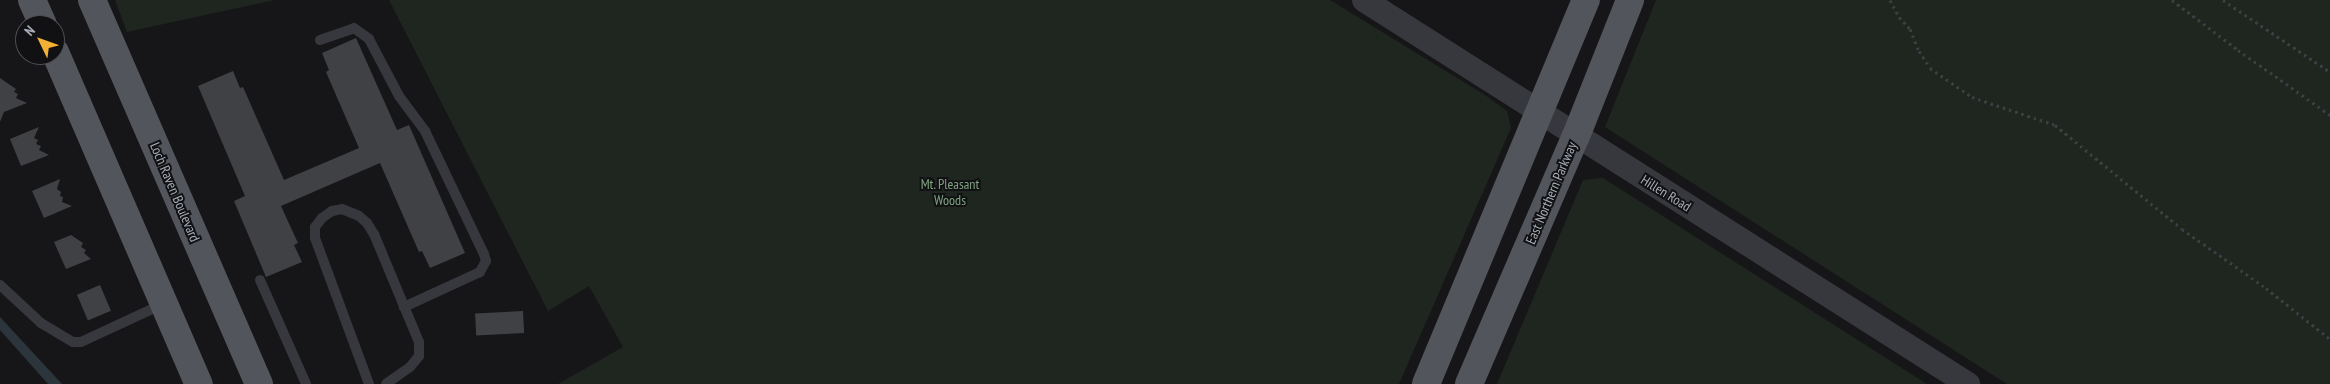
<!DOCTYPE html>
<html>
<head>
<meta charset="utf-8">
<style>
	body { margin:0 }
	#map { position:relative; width:2330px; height:384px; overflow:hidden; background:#161618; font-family:"PT Sans Narrow",sans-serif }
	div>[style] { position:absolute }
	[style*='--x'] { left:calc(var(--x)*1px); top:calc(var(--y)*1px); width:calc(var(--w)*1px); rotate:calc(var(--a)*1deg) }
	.green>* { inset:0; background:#1e261f }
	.water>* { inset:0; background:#2c353c }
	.building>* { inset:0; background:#404145; transform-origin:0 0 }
	.path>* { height:3px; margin-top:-1.5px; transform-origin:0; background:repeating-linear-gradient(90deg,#3d3f44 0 2.5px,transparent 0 6.5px) }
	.service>* { height:10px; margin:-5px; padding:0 5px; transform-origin:5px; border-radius:5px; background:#37383d }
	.tertiary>* { height:24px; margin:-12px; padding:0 12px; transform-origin:12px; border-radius:12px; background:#37383d }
	.primary>* { height:28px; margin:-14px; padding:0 14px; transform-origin:14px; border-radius:14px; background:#53555c }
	span { translate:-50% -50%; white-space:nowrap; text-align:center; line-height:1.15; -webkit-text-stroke:4px #111113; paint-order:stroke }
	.park-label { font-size:14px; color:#7fa381 }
	.street-label { font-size:14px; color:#a8adb8 }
	.north { position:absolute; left:15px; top:15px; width:50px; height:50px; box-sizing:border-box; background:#111113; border:1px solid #4d4f55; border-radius:50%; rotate:312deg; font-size:14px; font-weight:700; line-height:20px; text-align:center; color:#a8adb8 }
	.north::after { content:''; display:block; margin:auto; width:18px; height:22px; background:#f2b134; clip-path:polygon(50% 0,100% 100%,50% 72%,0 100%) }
</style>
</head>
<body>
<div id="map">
	<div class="green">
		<div style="clip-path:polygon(115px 0,275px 0,127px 32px)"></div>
		<div style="clip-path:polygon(389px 0,1330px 0,1485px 95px,1507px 111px,1511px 128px,1399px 384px,558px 384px,623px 347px,589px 286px,548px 311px)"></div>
		<div style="clip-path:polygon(1656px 0,2330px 0,2330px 384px,2007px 384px,1605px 127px)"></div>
		<div style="clip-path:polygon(1603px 178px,1927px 384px,1497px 384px,1583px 180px)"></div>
	</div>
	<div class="water">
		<div style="clip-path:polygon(0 317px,62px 384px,48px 384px,0 330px)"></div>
	</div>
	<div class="building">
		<div style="clip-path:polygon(356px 38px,397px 130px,409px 125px,465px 253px,430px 268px,422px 251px,419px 252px,380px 163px,281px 206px,298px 243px,294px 245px,302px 262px,266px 277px,234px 201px,245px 196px,198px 86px,233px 71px,240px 88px,243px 87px,284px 180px,359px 148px,326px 72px,329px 70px,322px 53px)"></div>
		<div style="clip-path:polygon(0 78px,16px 89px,14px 92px,18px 94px,16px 98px,27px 103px,4px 112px,0 122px)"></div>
		<div style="clip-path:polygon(39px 127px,34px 138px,38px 140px,36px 144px,41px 146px,39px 150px,49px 155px,21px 166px,10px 139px)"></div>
		<div style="clip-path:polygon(60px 179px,57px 189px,61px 192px,60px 196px,63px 197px,62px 202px,72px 206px,44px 218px,32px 191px)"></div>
		<div style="clip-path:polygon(71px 235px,83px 243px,81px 247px,86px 250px,84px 253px,91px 259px,66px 269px,54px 242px)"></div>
		<div style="left:100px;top:285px;width:28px;height:25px;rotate:67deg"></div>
		<div style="left:523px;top:311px;width:22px;height:48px;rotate:87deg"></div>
	</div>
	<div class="path">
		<div style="--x:1890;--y:0;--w:19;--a:62"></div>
		<div style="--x:1899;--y:17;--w:16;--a:47"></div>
		<div style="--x:1910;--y:29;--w:24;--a:68"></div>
		<div style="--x:1919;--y:51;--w:20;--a:57"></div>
		<div style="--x:1930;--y:68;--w:51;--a:34.6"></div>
		<div style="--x:1972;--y:97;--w:88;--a:18.6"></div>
		<div style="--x:2055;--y:125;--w:164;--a:39.3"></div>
		<div style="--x:2182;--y:229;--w:103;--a:35.1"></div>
		<div style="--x:2266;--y:288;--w:82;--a:38.6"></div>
		<div style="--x:2172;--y:0;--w:83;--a:37.1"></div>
		<div style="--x:2238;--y:50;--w:113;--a:35.2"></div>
		<div style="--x:2223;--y:0;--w:129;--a:33.9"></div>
	</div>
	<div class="service">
		<div style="--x:320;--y:40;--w:36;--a:-19"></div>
		<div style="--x:354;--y:28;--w:19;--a:36"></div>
		<div style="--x:369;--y:39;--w:64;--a:62.2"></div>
		<div style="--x:399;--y:96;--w:44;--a:53.4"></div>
		<div style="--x:425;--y:131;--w:136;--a:64.4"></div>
		<div style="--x:484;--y:254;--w:7;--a:74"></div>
		<div style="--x:486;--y:261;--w:13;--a:119"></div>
		<div style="--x:480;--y:272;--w:84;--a:155.3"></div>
		<div style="--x:260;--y:280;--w:114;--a:66.1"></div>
		<div style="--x:0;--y:285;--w:56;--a:42.8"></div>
		<div style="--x:41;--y:323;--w:37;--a:31"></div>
		<div style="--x:73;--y:342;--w:8;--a:0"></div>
		<div style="--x:81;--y:342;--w:90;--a:-24.9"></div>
		<div style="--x:369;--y:384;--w:156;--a:-110.3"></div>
		<div style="--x:315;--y:238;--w:11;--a:-90"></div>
		<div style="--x:315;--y:227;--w:11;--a:-52"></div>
		<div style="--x:322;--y:218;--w:12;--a:-35"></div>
		<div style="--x:332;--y:211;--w:10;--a:-11"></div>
		<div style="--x:342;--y:209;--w:18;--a:22"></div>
		<div style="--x:359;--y:216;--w:11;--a:41"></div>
		<div style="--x:367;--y:223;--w:13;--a:58"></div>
		<div style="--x:374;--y:234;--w:117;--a:67.4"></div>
		<div style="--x:419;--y:342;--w:14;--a:90"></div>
		<div style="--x:419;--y:356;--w:14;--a:129"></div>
		<div style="--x:410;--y:367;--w:29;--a:145"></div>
	</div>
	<div class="tertiary">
		<div style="--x:1364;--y:0;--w:716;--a:32.45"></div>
	</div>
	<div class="primary">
		<div style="--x:32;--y:0;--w:27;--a:66"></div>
		<div style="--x:92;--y:0;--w:419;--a:66.5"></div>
		<div style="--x:55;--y:52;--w:362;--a:66.6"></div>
		<div style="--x:1426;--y:384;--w:416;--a:-67.4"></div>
		<div style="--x:1469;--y:384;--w:270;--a:-66.7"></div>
		<div style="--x:1576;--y:136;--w:146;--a:-68.3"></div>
	</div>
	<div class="park-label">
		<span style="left:950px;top:192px">Mt. Pleasant<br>Woods</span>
	</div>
	<div class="street-label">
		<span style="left:175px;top:192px;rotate:67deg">Loch Raven Boulevard</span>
		<span style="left:1551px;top:193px;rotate:-67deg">East Northern Parkway</span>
		<span style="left:1666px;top:193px;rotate:32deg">Hillen Road</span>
	</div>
	<div class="north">N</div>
</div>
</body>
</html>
